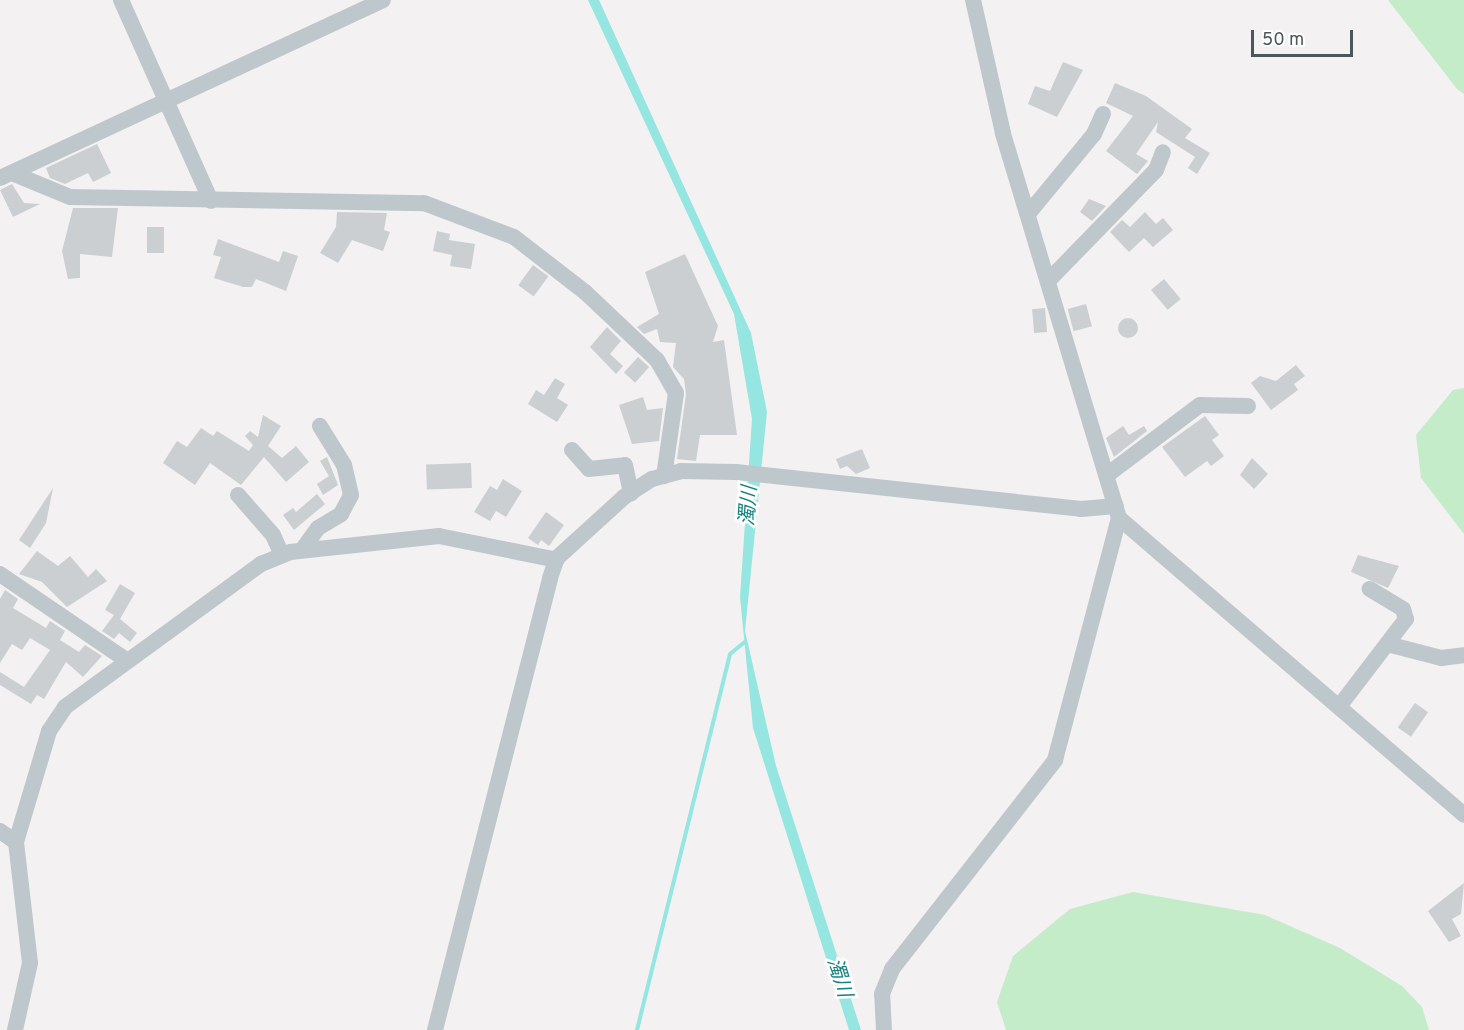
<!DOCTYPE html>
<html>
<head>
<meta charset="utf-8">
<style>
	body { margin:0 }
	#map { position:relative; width:1464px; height:1030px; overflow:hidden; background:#f3f1f1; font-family:Overpass,"Noto Sans JP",sans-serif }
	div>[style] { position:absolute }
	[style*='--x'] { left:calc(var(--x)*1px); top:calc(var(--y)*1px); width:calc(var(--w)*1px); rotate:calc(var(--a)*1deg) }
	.green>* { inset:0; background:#c4ecc9 }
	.water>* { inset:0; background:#95e5e1 }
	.stream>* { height:4px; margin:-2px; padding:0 2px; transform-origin:2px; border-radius:2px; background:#95e5e1 }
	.building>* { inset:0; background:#cbcfd2; transform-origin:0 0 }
	.round { border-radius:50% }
	.minor>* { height:16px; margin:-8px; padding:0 8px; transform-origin:8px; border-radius:8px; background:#bec8cc }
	span { translate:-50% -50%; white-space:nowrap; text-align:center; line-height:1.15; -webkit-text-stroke:5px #fff; paint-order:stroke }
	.water-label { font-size:20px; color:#17837f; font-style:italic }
	.scale { position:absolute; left:1251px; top:30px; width:102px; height:27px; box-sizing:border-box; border:3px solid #4a585c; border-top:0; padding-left:8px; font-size:18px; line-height:21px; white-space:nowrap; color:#4a585c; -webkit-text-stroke:4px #fff; paint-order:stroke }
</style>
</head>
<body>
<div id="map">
	<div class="green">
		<div style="clip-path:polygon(1388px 0,1464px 0,1464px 94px,1457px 89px)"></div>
		<div style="clip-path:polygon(1464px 388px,1464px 534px,1421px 478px,1416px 435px,1453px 390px)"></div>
		<div style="clip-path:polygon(1133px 892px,1265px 915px,1340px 948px,1402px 986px,1422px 1007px,1429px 1030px,1006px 1030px,997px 1002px,1013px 956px,1070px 909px)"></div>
	</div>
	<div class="water">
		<div style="clip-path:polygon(588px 0,599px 0,751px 333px,767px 412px,745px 631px,776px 766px,861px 1030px,849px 1030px,753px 728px,740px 597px,752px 419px,734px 314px)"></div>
	</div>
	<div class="stream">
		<div style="--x:637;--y:1030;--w:387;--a:-76.1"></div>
		<div style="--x:730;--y:654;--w:19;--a:-39"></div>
	</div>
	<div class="building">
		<div style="clip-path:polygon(1063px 62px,1083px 70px,1057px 117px,1028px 104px,1035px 86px,1050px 91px)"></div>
		<div style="clip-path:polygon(1115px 83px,1146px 96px,1192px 129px,1185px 138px,1210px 153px,1197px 174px,1188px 168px,1195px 157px,1156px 132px,1158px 122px,1136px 154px,1148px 161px,1137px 174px,1106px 151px,1133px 116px,1106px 103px)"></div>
		<div style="clip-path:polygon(97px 144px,111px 173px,93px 182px,88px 173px,65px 184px,50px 178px,46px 168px)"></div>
		<div style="clip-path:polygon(12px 184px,24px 203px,40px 204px,13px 217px,0 190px)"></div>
		<div style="clip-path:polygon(1089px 199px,1106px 206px,1092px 221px,1080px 212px)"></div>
		<div style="clip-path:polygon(73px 208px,118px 208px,112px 257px,80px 254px,80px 278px,68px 279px,62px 251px)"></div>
		<div style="clip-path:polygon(337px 212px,387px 213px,384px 230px,390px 232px,383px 251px,352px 240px,338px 263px,320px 253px,336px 227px)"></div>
		<div style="clip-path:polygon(1145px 212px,1156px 224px,1163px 218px,1173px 230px,1153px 247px,1144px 238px,1129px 252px,1110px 232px,1122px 220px,1130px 227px)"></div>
		<div style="left:147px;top:227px;width:17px;height:26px"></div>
		<div style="clip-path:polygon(437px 231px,450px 234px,449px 240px,475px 244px,471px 269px,450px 266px,452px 255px,433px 251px)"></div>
		<div style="clip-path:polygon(218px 239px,279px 262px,283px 251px,298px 256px,286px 291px,256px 279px,252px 287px,243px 287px,214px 278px,221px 257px,213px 255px)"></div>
		<div style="clip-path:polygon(685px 254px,718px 326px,713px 342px,724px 340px,737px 435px,700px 435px,696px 461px,677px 459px,686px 394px,684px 379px,673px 367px,676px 343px,660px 342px,657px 329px,644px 334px,637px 327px,659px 314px,645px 272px)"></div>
		<div style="left:533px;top:265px;width:19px;height:25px;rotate:36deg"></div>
		<div style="left:1164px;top:279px;width:26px;height:17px;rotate:50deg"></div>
		<div style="left:1086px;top:304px;width:23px;height:19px;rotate:75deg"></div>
		<div style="left:1045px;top:308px;width:24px;height:13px;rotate:85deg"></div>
		<div class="round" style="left:1118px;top:318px;width:20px;height:20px"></div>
		<div style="clip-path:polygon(607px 327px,621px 341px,610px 354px,623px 366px,616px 374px,590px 347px)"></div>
		<div style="left:638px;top:357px;width:15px;height:21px;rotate:42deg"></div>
		<div style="clip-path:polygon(1296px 365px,1305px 376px,1294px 384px,1298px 390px,1271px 410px,1251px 383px,1260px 376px,1276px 381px)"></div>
		<div style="clip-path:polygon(555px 378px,565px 384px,557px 398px,568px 405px,557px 422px,528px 404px,536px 390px,544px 395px)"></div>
		<div style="clip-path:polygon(643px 397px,647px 410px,663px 408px,659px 441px,632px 444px,619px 405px)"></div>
		<div style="clip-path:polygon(263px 415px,281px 426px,268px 446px,282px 458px,296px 446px,309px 462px,286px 482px,264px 457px,241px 485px,210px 463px,195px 485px,163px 463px,177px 441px,187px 447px,201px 428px,213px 436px,217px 431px,249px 451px,253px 445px,245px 436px,250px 431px,258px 437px)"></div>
		<div style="clip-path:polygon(1205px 416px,1219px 435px,1212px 440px,1224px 456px,1211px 466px,1207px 461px,1185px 477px,1162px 447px)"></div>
		<div style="clip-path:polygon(1123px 426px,1129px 435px,1144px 426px,1147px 431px,1114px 457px,1106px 438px)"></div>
		<div style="clip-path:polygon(862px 449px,870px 468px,856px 474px,847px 466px,840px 469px,836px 459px)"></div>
		<div style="clip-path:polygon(327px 457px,338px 485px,323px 495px,317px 484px,329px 476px,320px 461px)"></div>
		<div style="clip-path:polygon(1252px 458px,1268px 474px,1254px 489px,1240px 475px)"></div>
		<div style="left:471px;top:463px;width:25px;height:45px;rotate:88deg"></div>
		<div style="clip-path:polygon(503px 479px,522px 491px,506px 517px,496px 511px,490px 521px,474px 512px,490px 486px,497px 490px)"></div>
		<div style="clip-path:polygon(53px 488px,46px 523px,30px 548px,19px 540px)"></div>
		<div style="clip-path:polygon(317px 494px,325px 504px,294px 530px,283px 515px,293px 508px,296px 512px)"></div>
		<div style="clip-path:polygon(546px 512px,564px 525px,549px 546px,541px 540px,538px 545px,528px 538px)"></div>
		<div style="clip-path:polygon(37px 551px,58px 566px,70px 556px,88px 577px,96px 569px,107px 581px,67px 607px,42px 582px,19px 574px)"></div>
		<div style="clip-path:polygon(1358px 555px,1399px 566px,1388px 588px,1351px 572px)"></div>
		<div style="clip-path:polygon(120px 584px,135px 593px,120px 619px,137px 633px,130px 642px,119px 633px,114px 639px,102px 631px,114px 615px,105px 610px)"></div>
		<div style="clip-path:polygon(5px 590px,18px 599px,13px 608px,46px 628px,50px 621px,65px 631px,60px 640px,79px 652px,85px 645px,102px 656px,83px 677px,66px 662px,44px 699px,37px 695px,31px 704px,0 685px,0 672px,24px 687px,50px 650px,30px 638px,22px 650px,12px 644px,0 663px,0 599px)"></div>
		<div style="left:1415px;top:703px;width:16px;height:30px;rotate:35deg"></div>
		<div style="clip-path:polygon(1464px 883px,1461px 914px,1452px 919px,1461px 936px,1449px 942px,1428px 911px)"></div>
	</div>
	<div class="minor">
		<div style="--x:121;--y:0;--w:220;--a:65.9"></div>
		<div style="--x:12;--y:173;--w:63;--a:22.5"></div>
		<div style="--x:70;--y:197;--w:354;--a:1"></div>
		<div style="--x:424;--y:203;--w:96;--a:20.7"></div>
		<div style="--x:514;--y:237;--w:90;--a:37.8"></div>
		<div style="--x:585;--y:292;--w:99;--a:43.4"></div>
		<div style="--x:657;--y:360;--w:38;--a:60"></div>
		<div style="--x:676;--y:393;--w:84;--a:98.2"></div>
		<div style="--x:0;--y:178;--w:422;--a:-24.9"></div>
		<div style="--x:1028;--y:214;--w:104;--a:-50.5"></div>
		<div style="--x:1094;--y:134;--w:22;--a:-66"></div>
		<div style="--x:1048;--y:281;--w:155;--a:-45.8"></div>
		<div style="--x:1156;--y:170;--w:19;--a:-69"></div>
		<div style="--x:572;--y:450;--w:25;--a:48"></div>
		<div style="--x:589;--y:469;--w:36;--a:-6"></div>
		<div style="--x:625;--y:465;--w:29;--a:78"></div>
		<div style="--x:1107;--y:475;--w:116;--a:-37"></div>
		<div style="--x:1200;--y:405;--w:48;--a:1.2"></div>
		<div style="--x:238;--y:495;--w:53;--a:48.8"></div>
		<div style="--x:273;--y:535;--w:22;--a:66"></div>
		<div style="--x:1119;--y:518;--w:455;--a:40.7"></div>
		<div style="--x:302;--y:550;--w:27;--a:-54"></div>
		<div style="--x:318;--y:528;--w:27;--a:-31"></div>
		<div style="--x:341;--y:514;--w:21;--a:-62"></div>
		<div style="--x:351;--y:495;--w:31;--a:-103"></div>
		<div style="--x:344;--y:465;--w:46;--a:-121.6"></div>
		<div style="--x:0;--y:574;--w:153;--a:34.3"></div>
		<div style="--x:1391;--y:645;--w:52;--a:14.6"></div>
		<div style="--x:1441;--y:658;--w:23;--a:-7"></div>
		<div style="--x:1341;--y:704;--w:107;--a:-52.6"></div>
		<div style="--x:1406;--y:619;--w:10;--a:-107"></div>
		<div style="--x:1403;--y:609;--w:39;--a:-149"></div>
		<div style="--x:0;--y:831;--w:19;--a:35"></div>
		<div style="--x:15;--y:1030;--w:69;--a:-77.4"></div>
		<div style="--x:30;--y:963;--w:122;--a:-96.6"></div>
		<div style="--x:16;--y:842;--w:116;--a:-73.4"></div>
		<div style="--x:49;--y:731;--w:29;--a:-56"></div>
		<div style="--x:65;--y:707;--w:243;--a:-36.1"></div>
		<div style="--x:261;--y:564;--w:31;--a:-22"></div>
		<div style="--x:290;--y:552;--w:150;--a:-6.1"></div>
		<div style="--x:439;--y:536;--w:120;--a:11.5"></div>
		<div style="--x:435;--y:1030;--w:466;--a:-75.7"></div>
		<div style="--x:550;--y:578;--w:21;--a:-71"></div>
		<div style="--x:557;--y:558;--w:91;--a:-42.3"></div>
		<div style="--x:624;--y:497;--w:33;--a:-33"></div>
		<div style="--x:652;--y:479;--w:30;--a:-15"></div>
		<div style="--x:681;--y:471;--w:55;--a:1"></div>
		<div style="--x:736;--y:472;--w:347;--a:6.1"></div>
		<div style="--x:1081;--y:509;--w:35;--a:-5"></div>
		<div style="--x:884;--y:1030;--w:36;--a:-93"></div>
		<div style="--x:882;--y:994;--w:27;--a:-68"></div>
		<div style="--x:892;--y:969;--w:265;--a:-52"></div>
		<div style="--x:1055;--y:760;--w:250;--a:-75.2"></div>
		<div style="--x:1119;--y:518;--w:402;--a:-106.8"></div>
		<div style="--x:1003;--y:133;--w:136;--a:-102.7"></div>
	</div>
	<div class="water-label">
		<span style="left:750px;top:506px;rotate:-86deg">濁川</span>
		<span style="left:838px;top:978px;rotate:73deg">濁川</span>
	</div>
	<div class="scale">50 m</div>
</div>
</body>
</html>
